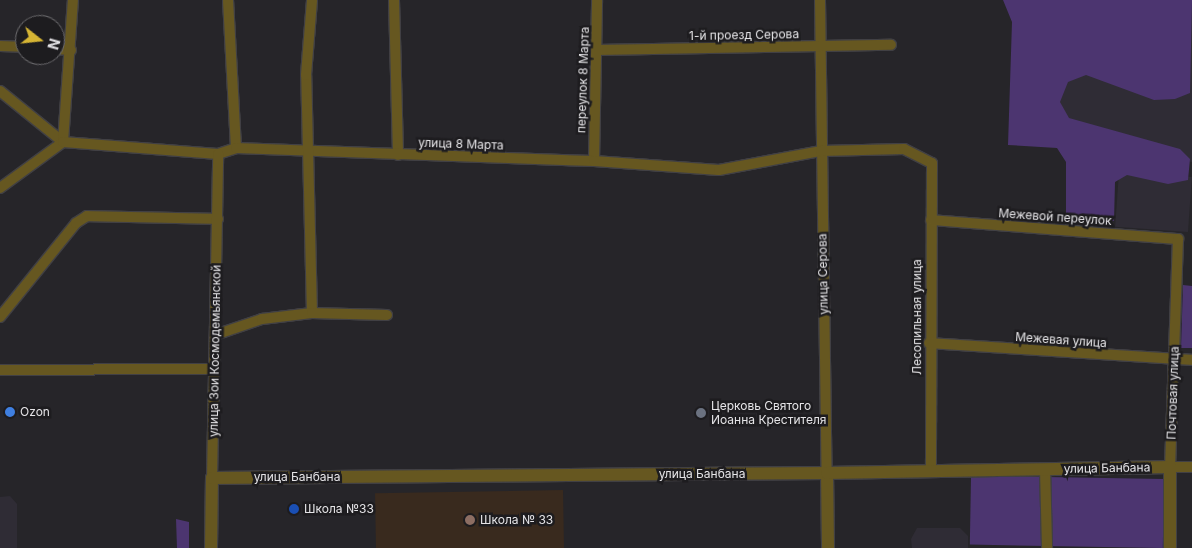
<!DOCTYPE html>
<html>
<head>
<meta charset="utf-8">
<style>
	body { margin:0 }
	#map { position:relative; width:1192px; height:548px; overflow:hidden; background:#262529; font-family:Inter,sans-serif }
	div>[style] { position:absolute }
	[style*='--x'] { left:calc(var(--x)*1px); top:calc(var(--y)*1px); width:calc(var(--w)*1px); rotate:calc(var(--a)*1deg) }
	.built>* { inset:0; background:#2f2c35; transform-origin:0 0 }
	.education>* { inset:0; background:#392a1e; transform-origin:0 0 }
	.green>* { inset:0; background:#4c3570; transform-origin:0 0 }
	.roads { filter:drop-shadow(1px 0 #414044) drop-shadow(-1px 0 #414044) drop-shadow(0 1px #414044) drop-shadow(0 -1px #414044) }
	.minor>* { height:10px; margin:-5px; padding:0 5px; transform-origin:5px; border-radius:5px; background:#665720 }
	.tertiary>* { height:12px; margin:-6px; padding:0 6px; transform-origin:6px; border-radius:6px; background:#665720 }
	.dots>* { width:14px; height:14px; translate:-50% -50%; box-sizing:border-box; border:2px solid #1d1c1f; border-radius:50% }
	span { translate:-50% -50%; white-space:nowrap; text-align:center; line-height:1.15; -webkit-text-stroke:5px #1d1c1f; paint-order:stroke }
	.street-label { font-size:12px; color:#e5e4e7 }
	.poi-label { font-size:12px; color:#e5e4e7 }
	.left { translate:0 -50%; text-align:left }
	.north { position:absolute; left:15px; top:15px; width:50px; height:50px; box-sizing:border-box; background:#1d1c1f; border:1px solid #6d6c6f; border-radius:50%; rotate:106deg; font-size:14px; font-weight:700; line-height:20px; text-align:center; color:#e5e4e7 }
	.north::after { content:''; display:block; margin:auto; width:18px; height:22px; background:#d6b534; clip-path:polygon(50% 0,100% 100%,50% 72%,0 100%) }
</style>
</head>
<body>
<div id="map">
	<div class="built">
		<div style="clip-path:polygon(1192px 0,1192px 162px,1031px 133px,1035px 68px)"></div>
		<div style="left:1119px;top:172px;width:73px;height:55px;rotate:4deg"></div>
		<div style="clip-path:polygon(10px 496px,17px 504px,17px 548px,0 548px,0 497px)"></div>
		<div style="clip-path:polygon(917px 528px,960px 528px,968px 536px,968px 548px,912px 548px,911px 539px)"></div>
	</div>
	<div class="education">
		<div style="left:563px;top:490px;width:58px;height:188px;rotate:89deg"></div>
	</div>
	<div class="green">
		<div style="clip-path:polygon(1003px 0,1192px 0,1190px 93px,1175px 99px,1154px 100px,1086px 75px,1068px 82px,1060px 102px,1069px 118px,1180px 149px,1190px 159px,1188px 180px,1168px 184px,1127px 175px,1115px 182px,1114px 221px,1066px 218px,1066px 162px,1057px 148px,1008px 145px,1012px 22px)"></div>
		<div style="clip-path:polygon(1183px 285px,1192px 286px,1192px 348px,1181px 348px)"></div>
		<div style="left:1164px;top:479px;width:69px;height:193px;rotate:91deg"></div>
		<div style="clip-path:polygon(176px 519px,189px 522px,189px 548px,177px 548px)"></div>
	</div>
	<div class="roads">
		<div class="minor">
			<div style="--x:228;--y:0;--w:148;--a:86.9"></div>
			<div style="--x:394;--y:0;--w:155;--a:88.5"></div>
			<div style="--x:820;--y:0;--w:473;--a:89.2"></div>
			<div style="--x:0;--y:46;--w:25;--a:2"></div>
			<div style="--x:55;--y:49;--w:16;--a:4"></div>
			<div style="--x:597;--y:50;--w:294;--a:-1"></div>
			<div style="--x:0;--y:91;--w:81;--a:39"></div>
			<div style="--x:63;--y:142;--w:142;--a:-86"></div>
			<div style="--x:594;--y:161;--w:161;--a:-88.9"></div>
			<div style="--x:0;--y:188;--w:78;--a:-36.1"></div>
			<div style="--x:63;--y:142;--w:155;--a:4.4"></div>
			<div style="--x:218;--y:154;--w:19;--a:-18"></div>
			<div style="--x:236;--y:148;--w:358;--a:2.1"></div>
			<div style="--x:594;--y:161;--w:125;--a:4.1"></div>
			<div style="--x:719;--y:170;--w:104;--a:-10.6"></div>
			<div style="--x:821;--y:151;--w:83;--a:-1.4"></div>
			<div style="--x:904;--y:149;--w:31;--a:27"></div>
			<div style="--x:932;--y:163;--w:308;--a:90.2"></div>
			<div style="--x:931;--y:220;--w:248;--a:4.4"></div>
			<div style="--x:1178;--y:239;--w:228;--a:92"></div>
			<div style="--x:1170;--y:467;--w:22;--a:0"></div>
			<div style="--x:312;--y:313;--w:238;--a:-91.4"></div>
			<div style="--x:306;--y:75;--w:75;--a:-85.4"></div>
			<div style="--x:0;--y:317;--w:121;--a:-51"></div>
			<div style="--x:76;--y:223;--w:13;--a:-32"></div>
			<div style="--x:87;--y:216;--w:131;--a:1.3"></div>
			<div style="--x:215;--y:335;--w:50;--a:-18.8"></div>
			<div style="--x:262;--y:319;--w:50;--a:-6.8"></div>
			<div style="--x:312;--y:313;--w:75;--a:1.5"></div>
			<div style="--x:929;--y:343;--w:264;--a:3.7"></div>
			<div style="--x:0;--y:370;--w:214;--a:-0.3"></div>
			<div style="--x:1045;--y:469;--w:79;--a:88.5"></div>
			<div style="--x:212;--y:478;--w:324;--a:-88.9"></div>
		</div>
		<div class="tertiary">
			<div style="--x:827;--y:473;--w:75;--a:89.2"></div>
			<div style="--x:211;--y:548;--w:70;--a:-89.2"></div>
			<div style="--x:212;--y:478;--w:615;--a:-0.47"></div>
			<div style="--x:827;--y:473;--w:343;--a:-1"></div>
			<div style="--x:1170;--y:467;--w:81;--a:90"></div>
		</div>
	</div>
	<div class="dots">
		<div style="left:10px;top:412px;background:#3f7fe0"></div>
		<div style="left:701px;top:413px;background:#6b7280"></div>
		<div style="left:294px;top:509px;background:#1a4fb4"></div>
		<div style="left:470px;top:520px;background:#8d6e63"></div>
	</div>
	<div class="street-label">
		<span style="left:744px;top:35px;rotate:-1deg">1-й проезд Серова</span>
		<span style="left:583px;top:80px;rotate:-88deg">переулок 8 Марта</span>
		<span style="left:461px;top:144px;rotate:2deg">улица 8 Марта</span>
		<span style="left:1055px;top:217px;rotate:4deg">Межевой переулок</span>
		<span style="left:823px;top:274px;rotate:-91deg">улица Серова</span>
		<span style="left:917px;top:317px;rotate:-90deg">Лесопильная улица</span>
		<span style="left:1061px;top:340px;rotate:4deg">Межевая улица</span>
		<span style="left:215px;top:351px;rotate:-89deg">улица Зои Космодемьянской</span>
		<span style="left:1173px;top:393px;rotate:-88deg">Почтовая улица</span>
		<span style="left:1107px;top:468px;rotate:-1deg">улица Банбана</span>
		<span style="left:702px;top:474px">улица Банбана</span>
		<span style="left:297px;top:477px">улица Банбана</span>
	</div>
	<div class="poi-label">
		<span class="left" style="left:711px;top:413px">Церковь Святого<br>Иоанна Крестителя</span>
		<span class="left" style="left:20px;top:412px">Ozon</span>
		<span class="left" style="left:304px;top:509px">Школа №33</span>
		<span class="left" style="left:480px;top:520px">Школа № 33</span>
	</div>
	<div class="north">N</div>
</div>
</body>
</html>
